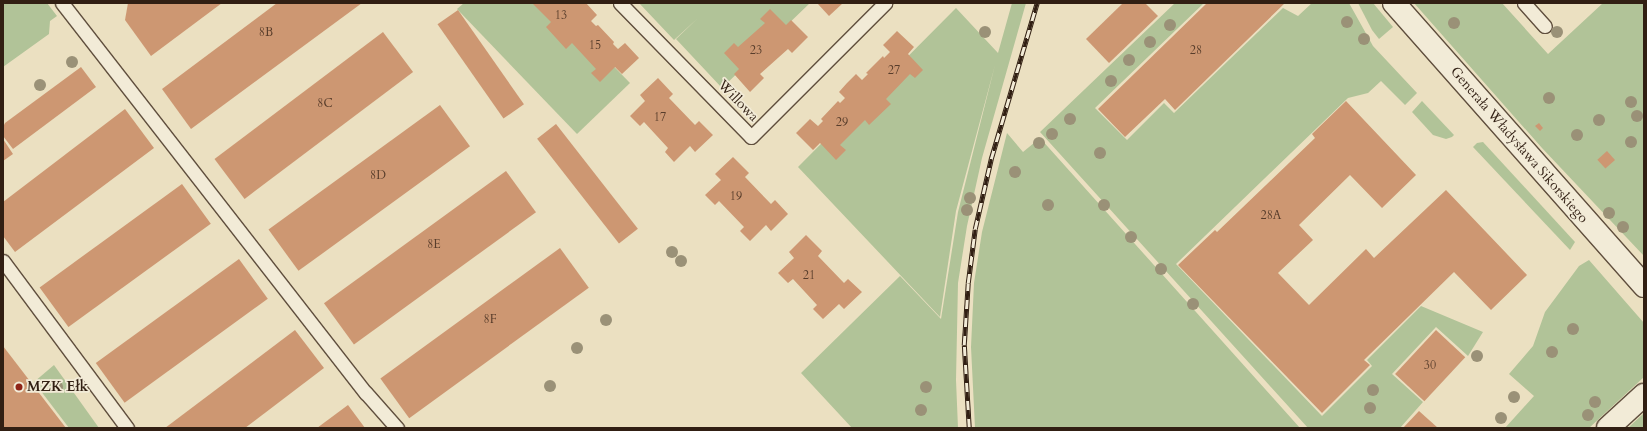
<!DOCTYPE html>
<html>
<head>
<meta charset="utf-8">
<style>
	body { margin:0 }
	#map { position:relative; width:1647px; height:431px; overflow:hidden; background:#ebe0c1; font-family:Cardo,serif }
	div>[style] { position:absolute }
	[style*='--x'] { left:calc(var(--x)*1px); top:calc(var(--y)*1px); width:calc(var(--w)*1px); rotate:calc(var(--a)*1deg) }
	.green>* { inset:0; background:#b1c398 }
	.building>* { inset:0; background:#cd9772; transform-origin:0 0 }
	.roads { filter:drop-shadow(1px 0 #604f3e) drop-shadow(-1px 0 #604f3e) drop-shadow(0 1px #604f3e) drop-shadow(0 -1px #604f3e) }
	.service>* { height:13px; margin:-6.5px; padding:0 6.5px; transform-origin:6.5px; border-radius:6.5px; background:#f2ebd7 }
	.minor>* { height:22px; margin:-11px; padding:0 11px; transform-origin:11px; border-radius:11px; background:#f2ebd7 }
	.rail>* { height:4.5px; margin-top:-2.25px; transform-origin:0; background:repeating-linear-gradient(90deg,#f2ebd7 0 9px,#311f13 0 18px); box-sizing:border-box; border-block:1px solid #311f13 }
	.trees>* { width:12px; height:12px; margin:-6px; border-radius:50%; background:#9a9177 }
	.dots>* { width:11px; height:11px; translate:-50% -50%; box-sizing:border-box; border:2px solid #f2ebd7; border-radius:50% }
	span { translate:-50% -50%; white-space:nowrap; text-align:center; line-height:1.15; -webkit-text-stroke:3.5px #f2ebd7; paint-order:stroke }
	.number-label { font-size:12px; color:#583d2b }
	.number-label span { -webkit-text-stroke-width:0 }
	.street-label { font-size:14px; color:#311f13 }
	.poi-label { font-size:14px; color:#311f13; font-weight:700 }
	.left { translate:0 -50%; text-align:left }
	.frame { position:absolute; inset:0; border:4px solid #311f13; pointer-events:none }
</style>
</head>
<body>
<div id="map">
	<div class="green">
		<div style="clip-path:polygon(3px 3px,47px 3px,57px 16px,50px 21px,49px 34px,3px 67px)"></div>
		<div style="clip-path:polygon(464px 3px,552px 3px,630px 83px,577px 134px,457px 9px)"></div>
		<div style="clip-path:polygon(639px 3px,810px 3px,722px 88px,676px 39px,698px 18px,674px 40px)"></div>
		<div style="clip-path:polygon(1012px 3px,1026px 3px,982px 158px,967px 226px,958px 283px,956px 380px,958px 428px,852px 428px,801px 373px,900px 276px,941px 319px,958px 212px,995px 65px,956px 211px,940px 317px,798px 167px,956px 8px,998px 53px)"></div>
		<div style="clip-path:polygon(1175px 3px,1204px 3px,1095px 108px,1127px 140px,1164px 103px,1174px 113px,1283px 8px,1298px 16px,1312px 3px,1349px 3px,1373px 46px,1417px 93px,1405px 105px,1381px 81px,1368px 93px,1348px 98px,1176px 264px,1322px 416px,1372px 366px,1367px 360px,1421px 306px,1483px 332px,1468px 356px,1436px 327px,1392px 374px,1423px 402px,1400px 428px,1308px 428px,1040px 132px)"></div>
		<div style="clip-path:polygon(1358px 3px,1373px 3px,1393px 27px,1379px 39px,1372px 30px)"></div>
		<div style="clip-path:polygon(1414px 3px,1502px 3px,1548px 54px,1603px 3px,1644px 3px,1644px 256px,1542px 148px)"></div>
		<div style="clip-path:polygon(1422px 101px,1454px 135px,1452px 137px,1446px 139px,1433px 135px,1412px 112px)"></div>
		<div style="clip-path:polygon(1007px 133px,1023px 152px,1040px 138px,1300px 428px,975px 428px,971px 347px,974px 283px,982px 232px)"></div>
		<div style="clip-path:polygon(1483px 142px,1575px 242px,1570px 250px,1473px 147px,1477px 143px)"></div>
		<div style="clip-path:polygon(1589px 260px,1644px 323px,1644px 377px,1589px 428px,1505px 428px,1534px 396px,1509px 374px,1533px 346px,1545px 312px,1579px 266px)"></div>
		<div style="clip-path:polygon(54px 365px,99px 428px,69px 428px,34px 382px)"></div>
		<div style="clip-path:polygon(1644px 413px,1644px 426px,1642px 428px,1628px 428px)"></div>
	</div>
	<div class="building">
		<div style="clip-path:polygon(128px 3px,222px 3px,151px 56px,125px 20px)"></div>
		<div style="clip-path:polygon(277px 3px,362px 3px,191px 129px,162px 89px)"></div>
		<div style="clip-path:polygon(532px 3px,586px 3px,597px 15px,591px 21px,596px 26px,598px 25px,614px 42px,613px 44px,618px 49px,625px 43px,639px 58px,622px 74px,615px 67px,600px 82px,591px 73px,596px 69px,572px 43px,566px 49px,546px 27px,551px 22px)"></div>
		<div style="clip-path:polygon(817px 3px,843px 3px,829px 16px)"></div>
		<div style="clip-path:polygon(1123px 3px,1145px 3px,1158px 16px,1109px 63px,1086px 39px)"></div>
		<div style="clip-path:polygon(1207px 3px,1285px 3px,1175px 110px,1165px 99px,1125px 137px,1098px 109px)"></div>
		<div style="clip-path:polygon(770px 9px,786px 25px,791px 20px,808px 37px,792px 53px,788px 49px,760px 74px,764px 78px,750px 92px,734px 74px,739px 69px,724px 53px,734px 43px,738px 47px,765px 23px,760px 19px)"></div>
		<div style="left:458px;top:10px;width:115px;height:25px;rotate:55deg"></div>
		<div style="clip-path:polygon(897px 31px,914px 47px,908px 54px,923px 70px,915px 78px,910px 74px,886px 99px,891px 104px,869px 125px,865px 120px,840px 145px,846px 150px,836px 160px,820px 143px,813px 150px,796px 133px,810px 119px,818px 126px,823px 121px,821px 119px,838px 101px,840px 103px,845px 98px,839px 92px,847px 83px,856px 74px,862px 80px,868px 74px,866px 73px,883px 56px,884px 58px,890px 52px,883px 45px)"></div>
		<div style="left:383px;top:32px;width:50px;height:211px;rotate:53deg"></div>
		<div style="clip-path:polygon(81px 67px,96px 87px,13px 149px,3px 136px,3px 127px,5px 123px)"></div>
		<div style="clip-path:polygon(658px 78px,673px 94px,669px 98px,695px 125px,699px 121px,713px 135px,695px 152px,690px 146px,674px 162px,665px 152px,668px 148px,644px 122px,640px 126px,630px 116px,645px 101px,640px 95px)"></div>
		<div style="clip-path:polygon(1346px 101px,1416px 175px,1382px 208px,1350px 175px,1299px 225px,1313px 240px,1278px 273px,1309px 305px,1366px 249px,1374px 258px,1446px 190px,1527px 275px,1491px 310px,1454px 272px,1364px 360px,1370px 365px,1322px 413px,1178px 265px,1215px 230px,1217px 232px,1315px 138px,1312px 134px)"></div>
		<div style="left:440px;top:105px;width:51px;height:212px;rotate:54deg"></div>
		<div style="clip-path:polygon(125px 109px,154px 148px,15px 252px,3px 236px,3px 202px)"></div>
		<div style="clip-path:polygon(1539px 123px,1543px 128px,1540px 131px,1535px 126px)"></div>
		<div style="left:556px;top:124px;width:133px;height:24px;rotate:52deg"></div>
		<div style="clip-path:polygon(3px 139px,13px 154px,3px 161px)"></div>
		<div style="left:1607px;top:151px;width:12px;height:13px;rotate:48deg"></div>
		<div style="clip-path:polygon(733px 157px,749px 173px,745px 177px,771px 204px,775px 200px,788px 214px,771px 231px,766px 225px,750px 241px,740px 231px,744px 227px,719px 201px,715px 205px,705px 195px,721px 180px,715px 174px)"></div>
		<div style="left:506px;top:171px;width:51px;height:225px;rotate:54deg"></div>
		<div style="left:182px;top:184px;width:49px;height:176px;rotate:54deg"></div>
		<div style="clip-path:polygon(806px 235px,822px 251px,818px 256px,844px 283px,848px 279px,862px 292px,844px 309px,839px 304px,823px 319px,813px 309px,817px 305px,793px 279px,788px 283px,778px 273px,794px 258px,789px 252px)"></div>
		<div style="left:560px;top:248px;width:49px;height:222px;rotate:54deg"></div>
		<div style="left:239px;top:259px;width:49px;height:177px;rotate:54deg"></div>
		<div style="clip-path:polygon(295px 330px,324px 368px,245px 428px,165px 428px)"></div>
		<div style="left:1436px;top:330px;width:40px;height:60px;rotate:43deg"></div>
		<div style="clip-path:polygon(3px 346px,66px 428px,3px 428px)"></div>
		<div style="clip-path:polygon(348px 405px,365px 428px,317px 428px)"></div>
		<div style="clip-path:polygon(1419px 411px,1438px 428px,1403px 428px)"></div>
	</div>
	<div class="roads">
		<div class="service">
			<div style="--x:62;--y:3;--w:494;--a:52.1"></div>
			<div style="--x:366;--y:393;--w:47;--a:48.5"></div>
			<div style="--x:620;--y:3;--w:187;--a:45.6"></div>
			<div style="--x:751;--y:137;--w:190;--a:-45"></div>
			<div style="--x:1524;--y:3;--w:31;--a:48"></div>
			<div style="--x:3;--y:261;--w:208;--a:53.4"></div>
		</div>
		<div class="minor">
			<div style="--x:1394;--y:3;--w:378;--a:48.5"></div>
			<div style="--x:1608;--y:428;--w:49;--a:-42.5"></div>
		</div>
	</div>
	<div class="rail">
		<div style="--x:969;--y:428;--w:83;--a:-93.4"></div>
		<div style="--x:964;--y:345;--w:62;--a:-86.3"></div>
		<div style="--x:968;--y:283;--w:54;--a:-82.6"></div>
		<div style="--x:975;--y:229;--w:72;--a:-77.1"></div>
		<div style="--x:991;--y:159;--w:163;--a:-73.6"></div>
	</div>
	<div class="trees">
		<div style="left:1347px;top:22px"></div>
		<div style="left:1454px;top:23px"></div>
		<div style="left:1170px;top:25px"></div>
		<div style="left:985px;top:32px"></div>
		<div style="left:1557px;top:32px"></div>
		<div style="left:1364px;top:39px"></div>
		<div style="left:1150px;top:42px"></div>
		<div style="left:1129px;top:60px"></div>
		<div style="left:72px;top:62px"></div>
		<div style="left:1111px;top:81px"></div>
		<div style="left:40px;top:85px"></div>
		<div style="left:1549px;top:98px"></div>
		<div style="left:1631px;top:102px"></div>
		<div style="left:1637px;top:116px"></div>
		<div style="left:1070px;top:119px"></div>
		<div style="left:1599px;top:120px"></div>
		<div style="left:1052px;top:134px"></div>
		<div style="left:1577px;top:135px"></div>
		<div style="left:1631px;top:142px"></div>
		<div style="left:1039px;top:143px"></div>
		<div style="left:1100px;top:153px"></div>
		<div style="left:1015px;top:172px"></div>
		<div style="left:970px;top:198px"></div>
		<div style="left:1048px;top:205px"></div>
		<div style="left:1104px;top:205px"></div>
		<div style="left:967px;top:210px"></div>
		<div style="left:1609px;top:213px"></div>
		<div style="left:1623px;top:227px"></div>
		<div style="left:1131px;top:237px"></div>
		<div style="left:672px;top:252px"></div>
		<div style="left:681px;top:261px"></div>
		<div style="left:1161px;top:269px"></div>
		<div style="left:1193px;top:304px"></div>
		<div style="left:606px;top:320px"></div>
		<div style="left:1573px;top:329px"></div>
		<div style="left:577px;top:348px"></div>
		<div style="left:1552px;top:352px"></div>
		<div style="left:1477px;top:356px"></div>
		<div style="left:550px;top:386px"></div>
		<div style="left:57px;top:387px"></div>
		<div style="left:926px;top:387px"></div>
		<div style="left:1373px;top:390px"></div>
		<div style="left:1514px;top:397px"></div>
		<div style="left:1595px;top:402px"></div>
		<div style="left:1370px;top:408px"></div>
		<div style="left:921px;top:410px"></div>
		<div style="left:1588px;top:415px"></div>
		<div style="left:1501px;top:418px"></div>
	</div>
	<div class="dots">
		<div style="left:19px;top:387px;background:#8f2418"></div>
	</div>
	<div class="number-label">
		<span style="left:561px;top:16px">13</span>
		<span style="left:266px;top:33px">8B</span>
		<span style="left:595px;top:46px">15</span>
		<span style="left:756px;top:51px">23</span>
		<span style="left:1196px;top:51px">28</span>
		<span style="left:894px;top:71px">27</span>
		<span style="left:325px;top:104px">8C</span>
		<span style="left:660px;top:118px">17</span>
		<span style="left:842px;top:123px">29</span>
		<span style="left:378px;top:176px">8D</span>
		<span style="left:736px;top:197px">19</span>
		<span style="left:1271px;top:216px">28A</span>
		<span style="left:434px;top:245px">8E</span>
		<span style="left:809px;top:276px">21</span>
		<span style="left:490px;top:320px">8F</span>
		<span style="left:1430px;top:366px">30</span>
	</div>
	<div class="street-label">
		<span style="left:738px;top:101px;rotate:46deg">Willowa</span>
		<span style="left:1519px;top:145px;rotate:49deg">Generała Władysława Sikorskiego</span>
	</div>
	<div class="poi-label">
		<span class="left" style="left:27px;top:387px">MZK Ełk</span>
	</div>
	<div class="frame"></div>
</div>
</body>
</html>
